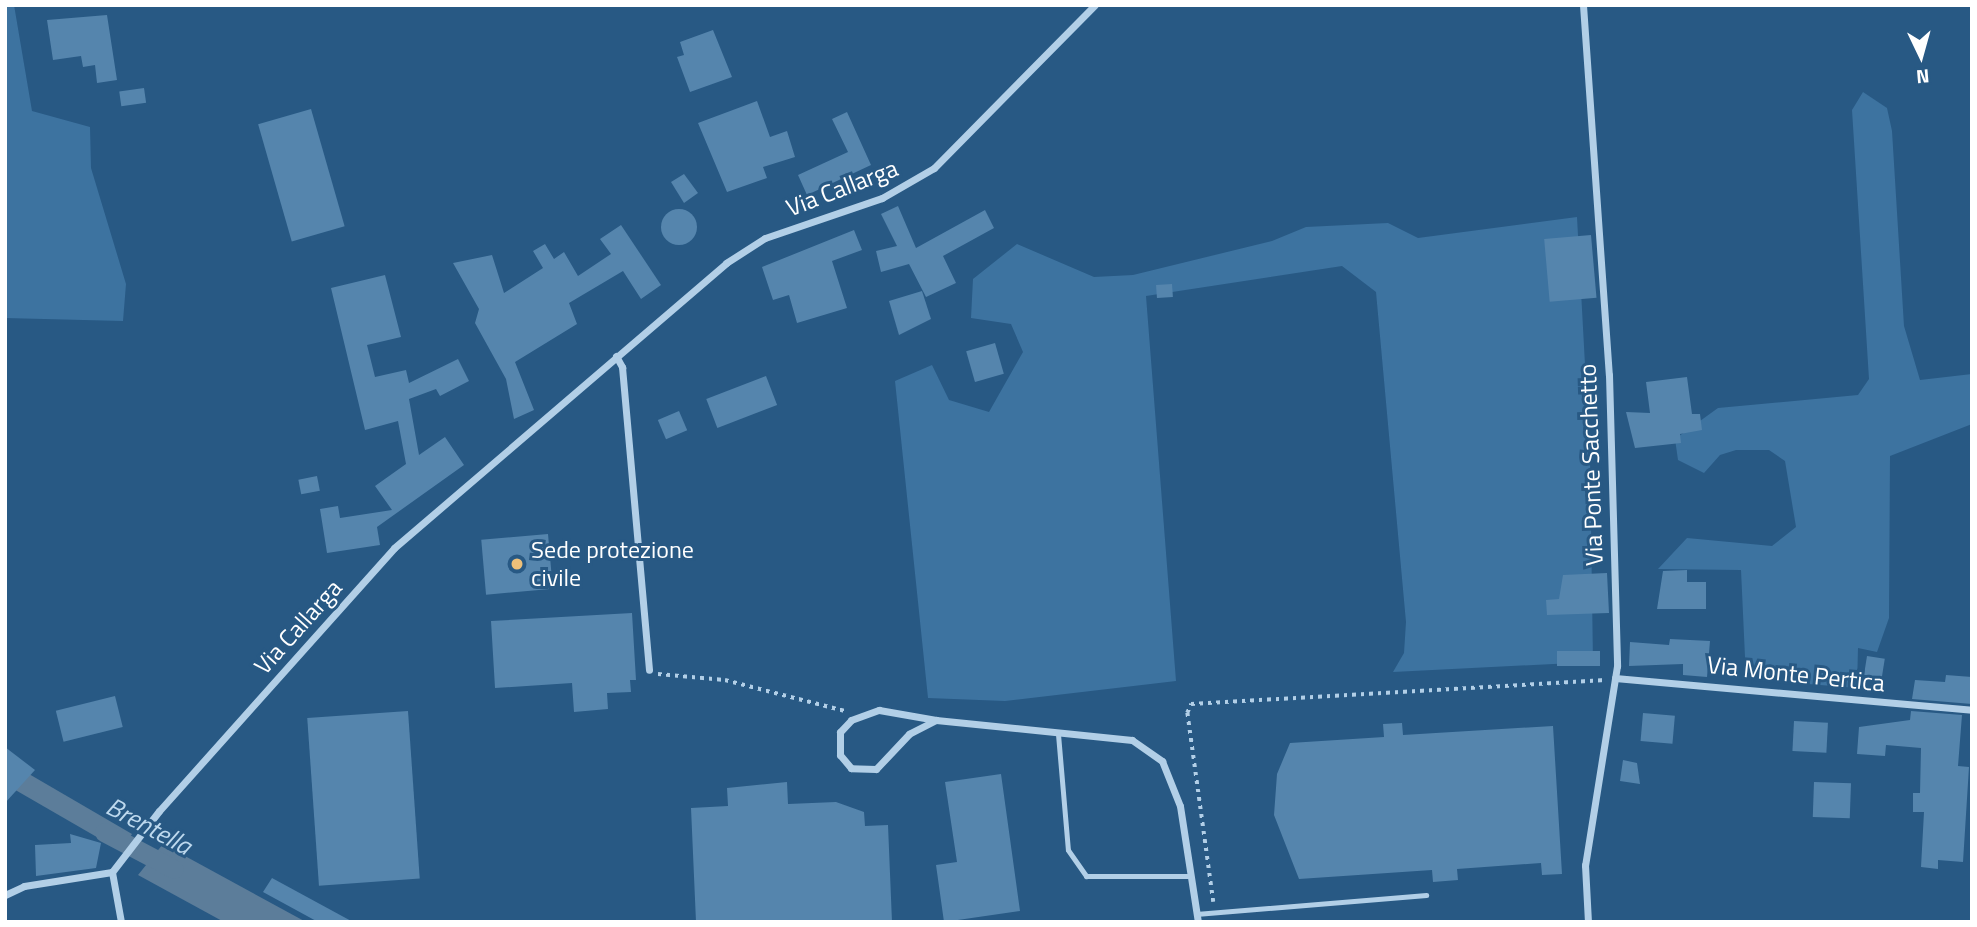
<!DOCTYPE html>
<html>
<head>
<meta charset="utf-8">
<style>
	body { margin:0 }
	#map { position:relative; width:1977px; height:927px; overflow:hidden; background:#285984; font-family:"Titillium Web",sans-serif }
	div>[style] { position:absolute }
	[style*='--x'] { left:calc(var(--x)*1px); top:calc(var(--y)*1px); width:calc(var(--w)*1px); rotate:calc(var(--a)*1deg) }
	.green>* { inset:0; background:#3d73a0 }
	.water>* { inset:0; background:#5c7d9a }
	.canal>* { height:19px; margin:-9.5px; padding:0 9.5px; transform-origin:9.5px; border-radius:9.5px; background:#5c7d9a }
	.building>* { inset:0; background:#5585ad; transform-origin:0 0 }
	.round { border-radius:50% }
	.path>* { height:3.5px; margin-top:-1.75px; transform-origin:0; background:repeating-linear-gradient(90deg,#b2cfe7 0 3.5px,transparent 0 8.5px) }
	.service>* { height:5px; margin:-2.5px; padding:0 2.5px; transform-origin:2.5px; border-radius:2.5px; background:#b2cfe7 }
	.minor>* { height:7px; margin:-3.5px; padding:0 3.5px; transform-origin:3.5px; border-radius:3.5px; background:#b2cfe7 }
	.dots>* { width:19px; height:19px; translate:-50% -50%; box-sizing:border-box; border:4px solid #285984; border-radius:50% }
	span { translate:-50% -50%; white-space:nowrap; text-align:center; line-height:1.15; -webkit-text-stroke:6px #285984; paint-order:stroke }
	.street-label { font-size:24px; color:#fff }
	.poi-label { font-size:24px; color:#fff }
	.left { translate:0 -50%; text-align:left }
	.water-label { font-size:26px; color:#bed9ee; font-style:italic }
	.frame { position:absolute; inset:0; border:7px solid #fff; pointer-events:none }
	.north { position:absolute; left:1886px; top:21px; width:70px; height:70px; -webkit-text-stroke:5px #285984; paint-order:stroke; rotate:175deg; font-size:19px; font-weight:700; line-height:28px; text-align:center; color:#fff }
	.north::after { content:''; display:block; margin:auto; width:24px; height:32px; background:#fff; clip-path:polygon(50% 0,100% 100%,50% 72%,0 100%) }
</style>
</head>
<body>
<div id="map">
	<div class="green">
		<div style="clip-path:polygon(5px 5px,14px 5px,32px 111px,90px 127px,91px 168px,126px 284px,123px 321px,5px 318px)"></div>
		<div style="clip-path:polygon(1863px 92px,1887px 108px,1892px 131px,1904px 326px,1920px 380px,1972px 374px,1972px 424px,1890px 456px,1889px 618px,1877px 652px,1858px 648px,1857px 688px,1746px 679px,1741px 570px,1658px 569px,1687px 538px,1772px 546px,1796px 527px,1785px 461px,1769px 450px,1736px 450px,1720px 455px,1704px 473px,1678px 460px,1675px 439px,1718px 408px,1858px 395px,1869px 379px,1852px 110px)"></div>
		<div style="clip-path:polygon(1577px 217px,1590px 457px,1593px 662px,1393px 672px,1404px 653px,1406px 622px,1376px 292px,1342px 266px,1146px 296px,1176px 681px,1005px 701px,928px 698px,895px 381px,932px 365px,949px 400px,989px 412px,1023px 352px,1011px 324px,971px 318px,973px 279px,1017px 244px,1094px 277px,1133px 275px,1272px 241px,1306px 227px,1388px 223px,1418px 238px)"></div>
	</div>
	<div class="water">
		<div style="clip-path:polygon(29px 774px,132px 834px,121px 851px,5px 784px)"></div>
		<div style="clip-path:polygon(163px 844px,306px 922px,224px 922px,138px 875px)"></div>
	</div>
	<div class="canal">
		<div style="--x:104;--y:832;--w:79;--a:27.9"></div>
	</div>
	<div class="building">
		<div style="clip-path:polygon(107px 15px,117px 80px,97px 83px,95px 65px,83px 67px,81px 56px,53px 60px,47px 20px)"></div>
		<div style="clip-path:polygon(713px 30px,732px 77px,690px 92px,677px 57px,684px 55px,680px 42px)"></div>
		<div style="left:144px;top:88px;width:15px;height:25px;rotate:82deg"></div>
		<div style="clip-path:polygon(757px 101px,770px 137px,787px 131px,795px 157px,763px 167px,767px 178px,727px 192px,698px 123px)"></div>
		<div style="left:311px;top:109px;width:122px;height:55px;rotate:74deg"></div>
		<div style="clip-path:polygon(847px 112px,871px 165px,807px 195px,798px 175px,848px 152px,832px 119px)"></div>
		<div style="clip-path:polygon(684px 174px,698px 193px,684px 203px,671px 182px)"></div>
		<div style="clip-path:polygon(898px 206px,916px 248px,985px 210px,994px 228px,943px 256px,956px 283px,926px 297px,909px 264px,881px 272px,876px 251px,897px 246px,881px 214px)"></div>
		<div class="round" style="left:661px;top:209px;width:36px;height:36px"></div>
		<div style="clip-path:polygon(621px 225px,661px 285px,641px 299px,623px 271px,569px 303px,577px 324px,515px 362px,534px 410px,514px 419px,506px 379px,475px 323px,479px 309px,453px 263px,492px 255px,504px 293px,543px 268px,533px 251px,545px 244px,554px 259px,564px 252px,578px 276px,611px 254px,600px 239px)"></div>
		<div style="clip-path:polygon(854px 230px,862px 250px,832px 261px,847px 308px,797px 323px,789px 295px,773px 300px,762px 267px)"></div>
		<div style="left:1591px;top:235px;width:63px;height:47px;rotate:85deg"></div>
		<div style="clip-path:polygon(385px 275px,401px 337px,367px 345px,375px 377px,406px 370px,409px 383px,458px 359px,469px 381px,440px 396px,436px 389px,409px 399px,419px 455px,445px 437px,464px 465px,377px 527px,380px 545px,327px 553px,320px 509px,338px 506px,340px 518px,392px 510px,375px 486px,406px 464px,398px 421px,365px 430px,331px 288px)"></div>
		<div style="left:1172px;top:284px;width:13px;height:16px;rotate:86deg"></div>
		<div style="clip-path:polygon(922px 291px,931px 319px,899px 335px,889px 301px)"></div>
		<div style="left:995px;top:343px;width:32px;height:30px;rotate:74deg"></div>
		<div style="left:766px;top:376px;width:31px;height:64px;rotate:69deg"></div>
		<div style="clip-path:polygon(1687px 377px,1692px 414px,1700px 414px,1702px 430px,1680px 434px,1681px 443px,1635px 448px,1626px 412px,1650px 413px,1646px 382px)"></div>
		<div style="left:679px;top:411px;width:21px;height:23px;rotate:67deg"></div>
		<div style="left:317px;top:476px;width:15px;height:19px;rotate:79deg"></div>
		<div style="left:548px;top:534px;width:55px;height:67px;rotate:85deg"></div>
		<div style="clip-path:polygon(1687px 570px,1687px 582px,1706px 582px,1706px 609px,1657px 609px,1663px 571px)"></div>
		<div style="clip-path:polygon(1607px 573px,1609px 613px,1547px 615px,1546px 600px,1559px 599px,1563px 575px)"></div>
		<div style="clip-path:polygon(632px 613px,636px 680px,630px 680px,631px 692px,607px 693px,608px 709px,574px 712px,572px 683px,495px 688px,491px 621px)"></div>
		<div style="clip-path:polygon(1670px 639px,1710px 641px,1707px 677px,1683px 675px,1683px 664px,1629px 666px,1630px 642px,1669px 645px)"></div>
		<div style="left:1600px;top:651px;width:15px;height:43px;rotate:90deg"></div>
		<div style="left:1867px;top:656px;width:18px;height:19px;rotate:9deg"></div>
		<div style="clip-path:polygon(1946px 675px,1972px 677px,1972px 704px,1912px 699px,1915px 680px,1945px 682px)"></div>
		<div style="left:115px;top:696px;width:32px;height:61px;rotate:76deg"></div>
		<div style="left:408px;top:711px;width:168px;height:101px;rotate:86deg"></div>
		<div style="clip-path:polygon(1911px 711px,1962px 715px,1958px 766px,1969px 767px,1963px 862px,1938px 860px,1938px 869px,1921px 867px,1924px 812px,1913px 812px,1913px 793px,1920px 793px,1921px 748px,1886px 745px,1885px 756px,1857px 754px,1859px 727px,1910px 720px)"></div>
		<div style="left:1643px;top:713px;width:32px;height:28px;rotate:5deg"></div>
		<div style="left:1794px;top:721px;width:34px;height:30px;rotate:3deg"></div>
		<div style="clip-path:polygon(1402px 723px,1403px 735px,1553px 726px,1562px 874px,1542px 875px,1541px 863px,1457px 869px,1458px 880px,1433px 882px,1432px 870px,1299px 879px,1274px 815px,1277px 774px,1290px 743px,1384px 737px,1383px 724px)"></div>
		<div style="clip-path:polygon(5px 747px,35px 770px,5px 803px)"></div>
		<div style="clip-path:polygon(1623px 760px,1637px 763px,1640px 784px,1620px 781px)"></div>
		<div style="clip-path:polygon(1001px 774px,1020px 911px,944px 922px,936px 865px,957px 862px,945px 782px)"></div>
		<div style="clip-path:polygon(787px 782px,788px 804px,836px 802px,864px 812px,865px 826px,888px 825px,892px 922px,696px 922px,691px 808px,728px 806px,727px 788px)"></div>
		<div style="left:1814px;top:782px;width:37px;height:35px;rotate:2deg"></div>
		<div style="clip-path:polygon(70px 834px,101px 843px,96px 868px,36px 876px,35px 845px,71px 843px)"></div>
		<div style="clip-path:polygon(272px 878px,353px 922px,318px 922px,263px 892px)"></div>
	</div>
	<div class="path">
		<div style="--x:658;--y:674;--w:67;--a:5.1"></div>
		<div style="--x:725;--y:680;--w:124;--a:14.5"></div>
		<div style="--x:1213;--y:902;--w:191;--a:-97.8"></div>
		<div style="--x:1187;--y:713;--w:10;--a:-66"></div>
		<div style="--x:1191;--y:704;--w:415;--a:-3.3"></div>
	</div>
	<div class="service">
		<div style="--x:1058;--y:734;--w:116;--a:85.1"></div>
		<div style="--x:1068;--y:850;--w:32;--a:55"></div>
		<div style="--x:1086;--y:876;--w:104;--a:0"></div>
		<div style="--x:1196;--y:914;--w:231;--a:-4.7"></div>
	</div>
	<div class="minor">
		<div style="--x:1583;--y:5;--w:371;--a:86"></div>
		<div style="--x:1609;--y:375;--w:291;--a:88.4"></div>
		<div style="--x:1617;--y:666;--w:202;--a:99.1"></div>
		<div style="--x:1585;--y:865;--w:57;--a:87"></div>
		<div style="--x:616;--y:356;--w:13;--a:61"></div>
		<div style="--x:622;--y:367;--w:304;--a:84.9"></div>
		<div style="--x:1615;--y:678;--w:358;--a:5.1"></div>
		<div style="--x:879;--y:710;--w:58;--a:10"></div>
		<div style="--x:936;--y:720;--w:30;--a:153"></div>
		<div style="--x:909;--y:734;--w:48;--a:133.3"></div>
		<div style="--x:876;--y:769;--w:25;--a:-178"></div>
		<div style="--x:851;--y:768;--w:17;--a:-130"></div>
		<div style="--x:840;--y:755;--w:23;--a:-90"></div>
		<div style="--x:840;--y:732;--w:16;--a:-47"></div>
		<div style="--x:851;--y:720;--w:30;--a:-20"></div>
		<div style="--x:936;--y:720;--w:197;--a:5.8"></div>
		<div style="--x:1132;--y:740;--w:37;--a:35"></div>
		<div style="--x:1162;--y:761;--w:48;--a:68.2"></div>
		<div style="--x:1180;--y:806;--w:117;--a:81.2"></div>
		<div style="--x:112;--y:872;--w:51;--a:79.8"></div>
		<div style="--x:5;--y:895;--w:21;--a:-25"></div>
		<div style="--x:24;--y:886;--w:89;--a:-9"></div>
		<div style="--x:112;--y:872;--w:77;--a:-52.4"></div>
		<div style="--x:159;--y:811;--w:353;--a:-48.2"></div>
		<div style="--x:394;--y:548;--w:438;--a:-40.6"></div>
		<div style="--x:726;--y:263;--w:46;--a:-32.7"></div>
		<div style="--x:765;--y:238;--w:124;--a:-18.9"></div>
		<div style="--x:882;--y:198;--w:60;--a:-30"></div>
		<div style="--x:934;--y:168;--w:229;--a:-45.4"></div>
	</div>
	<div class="dots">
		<div style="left:517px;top:564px;background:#eec079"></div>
	</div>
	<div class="street-label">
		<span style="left:842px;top:188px;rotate:-21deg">Via Callarga</span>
		<span style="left:1591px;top:465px;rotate:-92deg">Via Ponte Sacchetto</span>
		<span style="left:298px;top:627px;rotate:-48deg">Via Callarga</span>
		<span style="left:1796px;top:674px;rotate:6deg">Via Monte Pertica</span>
	</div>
	<div class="poi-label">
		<span class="left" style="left:531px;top:564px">Sede protezione<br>civile</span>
	</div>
	<div class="water-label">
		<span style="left:149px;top:826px;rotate:28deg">Brentella</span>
	</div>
	<div class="frame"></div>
	<div class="north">N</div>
</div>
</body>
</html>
